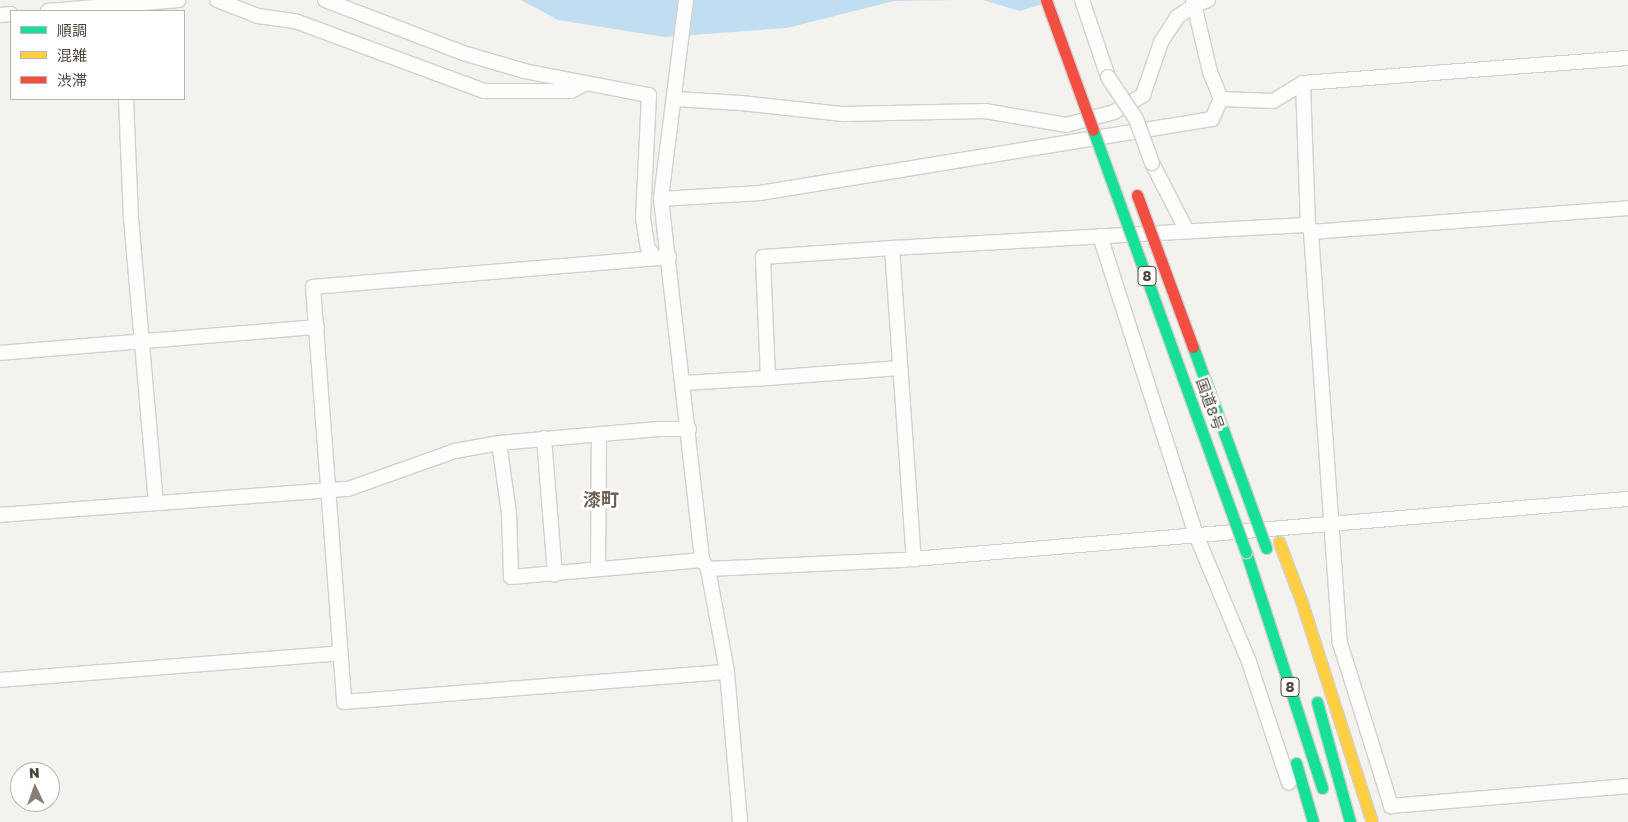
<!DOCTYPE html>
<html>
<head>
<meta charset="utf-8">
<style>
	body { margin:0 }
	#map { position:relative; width:1628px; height:822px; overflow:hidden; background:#f4f2ee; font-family:"Golos Text","Noto Sans JP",sans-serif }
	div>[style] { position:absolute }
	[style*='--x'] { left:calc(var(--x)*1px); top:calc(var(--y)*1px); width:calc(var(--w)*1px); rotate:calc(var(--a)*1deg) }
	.water>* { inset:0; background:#c0ddf1 }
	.roads { filter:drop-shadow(1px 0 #d2d0cb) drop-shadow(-1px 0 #d2d0cb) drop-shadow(0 1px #d2d0cb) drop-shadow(0 -1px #d2d0cb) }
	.street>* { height:14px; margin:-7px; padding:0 7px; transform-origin:7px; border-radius:7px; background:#fdfdfc }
	.fast>* { height:11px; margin:-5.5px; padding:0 5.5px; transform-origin:5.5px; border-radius:5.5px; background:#16e098 }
	.slow>* { height:11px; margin:-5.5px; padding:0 5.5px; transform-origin:5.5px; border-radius:5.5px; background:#ffcf43 }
	.bridges { filter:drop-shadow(1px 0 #d2d0cb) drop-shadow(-1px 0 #d2d0cb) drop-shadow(0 1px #d2d0cb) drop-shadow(0 -1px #d2d0cb) }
	.street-bridge>* { height:14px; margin:-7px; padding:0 7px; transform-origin:7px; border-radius:7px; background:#fdfdfc }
	.fast-bridge>* { height:11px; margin:-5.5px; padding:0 5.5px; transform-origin:5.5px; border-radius:5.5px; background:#16e098 }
	.jam-bridge>* { height:11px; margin:-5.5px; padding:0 5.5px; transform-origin:5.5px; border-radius:5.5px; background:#f24e42 }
	span { translate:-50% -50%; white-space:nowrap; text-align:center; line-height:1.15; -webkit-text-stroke:5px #fff; paint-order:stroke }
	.shield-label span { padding:1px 4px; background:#fff; border:1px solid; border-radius:4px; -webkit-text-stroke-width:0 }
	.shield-label { font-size:14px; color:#4b4439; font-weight:700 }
	.street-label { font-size:15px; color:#4b4439 }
	.quarter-label { font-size:18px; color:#6e6250; font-weight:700 }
	.legend { position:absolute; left:10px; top:10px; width:175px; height:90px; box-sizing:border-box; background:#fff; border:1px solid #b7b4b0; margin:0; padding:6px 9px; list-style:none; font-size:15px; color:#4b4439 }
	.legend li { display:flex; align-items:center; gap:10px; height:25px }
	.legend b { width:25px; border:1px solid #b7b4b0 }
	.north { position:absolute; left:10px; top:762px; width:50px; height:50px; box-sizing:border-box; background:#fff; border:1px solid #b7b4b0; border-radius:50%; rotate:357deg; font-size:14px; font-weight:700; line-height:20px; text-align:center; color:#4b4439 }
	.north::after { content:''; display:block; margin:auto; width:18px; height:22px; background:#868178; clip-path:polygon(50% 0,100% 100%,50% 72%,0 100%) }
</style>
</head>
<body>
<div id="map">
	<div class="water">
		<div style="clip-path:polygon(521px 0,958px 0,894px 1px,787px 28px,665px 37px,558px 20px)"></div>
		<div style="clip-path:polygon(983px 0,1055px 0,1020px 11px)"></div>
	</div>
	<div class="roads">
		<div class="street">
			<div style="--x:217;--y:0;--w:44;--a:21.3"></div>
			<div style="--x:258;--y:16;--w:37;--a:8"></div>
			<div style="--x:295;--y:21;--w:202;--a:20.3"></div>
			<div style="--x:484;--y:91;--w:87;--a:0"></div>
			<div style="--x:571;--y:91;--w:16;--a:-27"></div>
			<div style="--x:325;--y:0;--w:148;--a:21"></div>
			<div style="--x:463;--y:53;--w:64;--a:16.4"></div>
			<div style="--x:524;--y:71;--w:127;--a:10.9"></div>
			<div style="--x:649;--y:95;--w:123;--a:92.8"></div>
			<div style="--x:643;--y:218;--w:30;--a:81"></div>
			<div style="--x:648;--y:248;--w:12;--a:55"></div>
			<div style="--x:686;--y:0;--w:201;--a:97.2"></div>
			<div style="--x:661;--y:199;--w:363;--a:83.5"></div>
			<div style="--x:702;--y:560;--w:11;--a:56"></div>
			<div style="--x:708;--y:569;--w:105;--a:79.5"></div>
			<div style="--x:727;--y:672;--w:151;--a:85"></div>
			<div style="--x:1082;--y:0;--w:81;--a:71.3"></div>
			<div style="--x:1193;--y:0;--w:74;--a:76.7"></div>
			<div style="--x:1210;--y:72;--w:29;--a:68"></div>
			<div style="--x:48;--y:11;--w:131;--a:-4.8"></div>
			<div style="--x:0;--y:15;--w:11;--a:-5"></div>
			<div style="--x:1303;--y:83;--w:142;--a:88"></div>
			<div style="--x:1308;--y:225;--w:8;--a:67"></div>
			<div style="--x:1311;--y:232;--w:412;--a:86"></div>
			<div style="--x:1340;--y:643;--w:171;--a:72.6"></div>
			<div style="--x:1391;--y:806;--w:238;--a:-4.8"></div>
			<div style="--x:126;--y:99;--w:119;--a:87.6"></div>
			<div style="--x:131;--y:218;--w:286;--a:85"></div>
			<div style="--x:675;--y:99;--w:66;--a:3.5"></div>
			<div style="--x:741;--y:103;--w:103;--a:6.2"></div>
			<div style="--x:843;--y:114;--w:142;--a:-1.2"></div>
			<div style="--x:985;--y:111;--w:82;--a:9.8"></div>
			<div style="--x:1066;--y:125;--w:50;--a:-15.2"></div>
			<div style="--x:1114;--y:112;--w:34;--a:-30"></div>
			<div style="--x:1143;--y:95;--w:56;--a:-71.2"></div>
			<div style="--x:1161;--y:42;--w:30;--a:-57"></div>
			<div style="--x:1177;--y:17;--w:22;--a:-34"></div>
			<div style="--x:1195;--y:5;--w:14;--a:-21"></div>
			<div style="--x:1221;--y:99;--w:52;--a:2.2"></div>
			<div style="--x:1273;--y:101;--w:35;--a:-31"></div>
			<div style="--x:1303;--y:83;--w:326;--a:-4.4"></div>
			<div style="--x:1152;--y:163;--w:76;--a:62.8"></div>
			<div style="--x:661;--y:199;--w:99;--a:-3.5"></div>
			<div style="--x:760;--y:193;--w:458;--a:-9.3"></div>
			<div style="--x:1212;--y:119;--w:22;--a:-66"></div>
			<div style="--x:1311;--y:232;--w:318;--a:-4.3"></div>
			<div style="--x:1100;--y:236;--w:314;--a:72.2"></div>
			<div style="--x:1196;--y:535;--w:138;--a:67.3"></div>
			<div style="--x:1249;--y:662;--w:127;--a:71.7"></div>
			<div style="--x:892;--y:248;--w:312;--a:86"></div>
			<div style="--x:669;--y:257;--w:357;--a:175.2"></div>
			<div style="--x:313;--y:287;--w:416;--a:85.7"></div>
			<div style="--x:344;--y:702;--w:384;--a:-4.5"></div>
			<div style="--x:0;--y:353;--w:318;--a:-4.7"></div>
			<div style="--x:768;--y:378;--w:132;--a:-4.3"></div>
			<div style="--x:683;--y:383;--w:85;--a:-3.4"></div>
			<div style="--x:768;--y:378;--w:121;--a:-92.4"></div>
			<div style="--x:763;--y:257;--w:129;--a:-4"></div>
			<div style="--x:892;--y:248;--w:417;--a:-3.2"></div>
			<div style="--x:544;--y:438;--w:137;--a:85.4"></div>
			<div style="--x:499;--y:443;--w:71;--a:81.9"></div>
			<div style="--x:509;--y:513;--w:64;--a:88.2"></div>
			<div style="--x:511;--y:577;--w:192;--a:-5.1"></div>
			<div style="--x:0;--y:515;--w:349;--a:-4.3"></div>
			<div style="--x:348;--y:489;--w:114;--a:-19.6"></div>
			<div style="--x:455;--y:451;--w:45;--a:-10.3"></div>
			<div style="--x:499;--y:443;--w:160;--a:-5"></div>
			<div style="--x:658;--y:429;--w:31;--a:0"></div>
			<div style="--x:598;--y:568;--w:133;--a:-89.6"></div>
			<div style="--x:708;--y:569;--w:193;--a:-2.7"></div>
			<div style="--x:901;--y:560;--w:730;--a:-4.8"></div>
			<div style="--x:0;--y:680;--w:341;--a:-4.5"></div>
		</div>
		<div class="fast">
			<div style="--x:1246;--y:552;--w:248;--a:72.1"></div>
			<div style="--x:1317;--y:702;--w:124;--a:74.6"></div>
			<div style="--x:1296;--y:763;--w:61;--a:73.9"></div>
		</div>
		<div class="slow">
			<div style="--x:1279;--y:542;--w:65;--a:69.3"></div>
			<div style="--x:1302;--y:603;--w:230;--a:72.3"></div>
		</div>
	</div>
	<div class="bridges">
		<div class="street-bridge">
			<div style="--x:1108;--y:77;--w:50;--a:56.3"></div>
			<div style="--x:1136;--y:119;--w:47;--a:70"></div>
		</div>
		<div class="fast-bridge">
			<div style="--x:1093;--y:130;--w:449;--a:70.1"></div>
			<div style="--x:1193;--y:347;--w:214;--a:70"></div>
		</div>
		<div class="jam-bridge">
			<div style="--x:1046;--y:0;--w:138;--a:70.1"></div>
			<div style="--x:1137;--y:195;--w:162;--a:69.8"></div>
		</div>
	</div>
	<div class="shield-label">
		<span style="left:1147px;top:276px">8</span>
		<span style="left:1290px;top:687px">8</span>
	</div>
	<div class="street-label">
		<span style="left:1210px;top:404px;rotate:70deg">国道8号</span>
	</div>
	<div class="quarter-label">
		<span style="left:601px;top:499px">漆町</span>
	</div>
	<ul class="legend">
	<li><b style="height:6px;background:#16e098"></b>順調</li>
	<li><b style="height:6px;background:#ffcf43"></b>混雑</li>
	<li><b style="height:6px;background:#f24e42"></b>渋滞</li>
	</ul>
	<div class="north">N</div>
</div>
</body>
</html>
